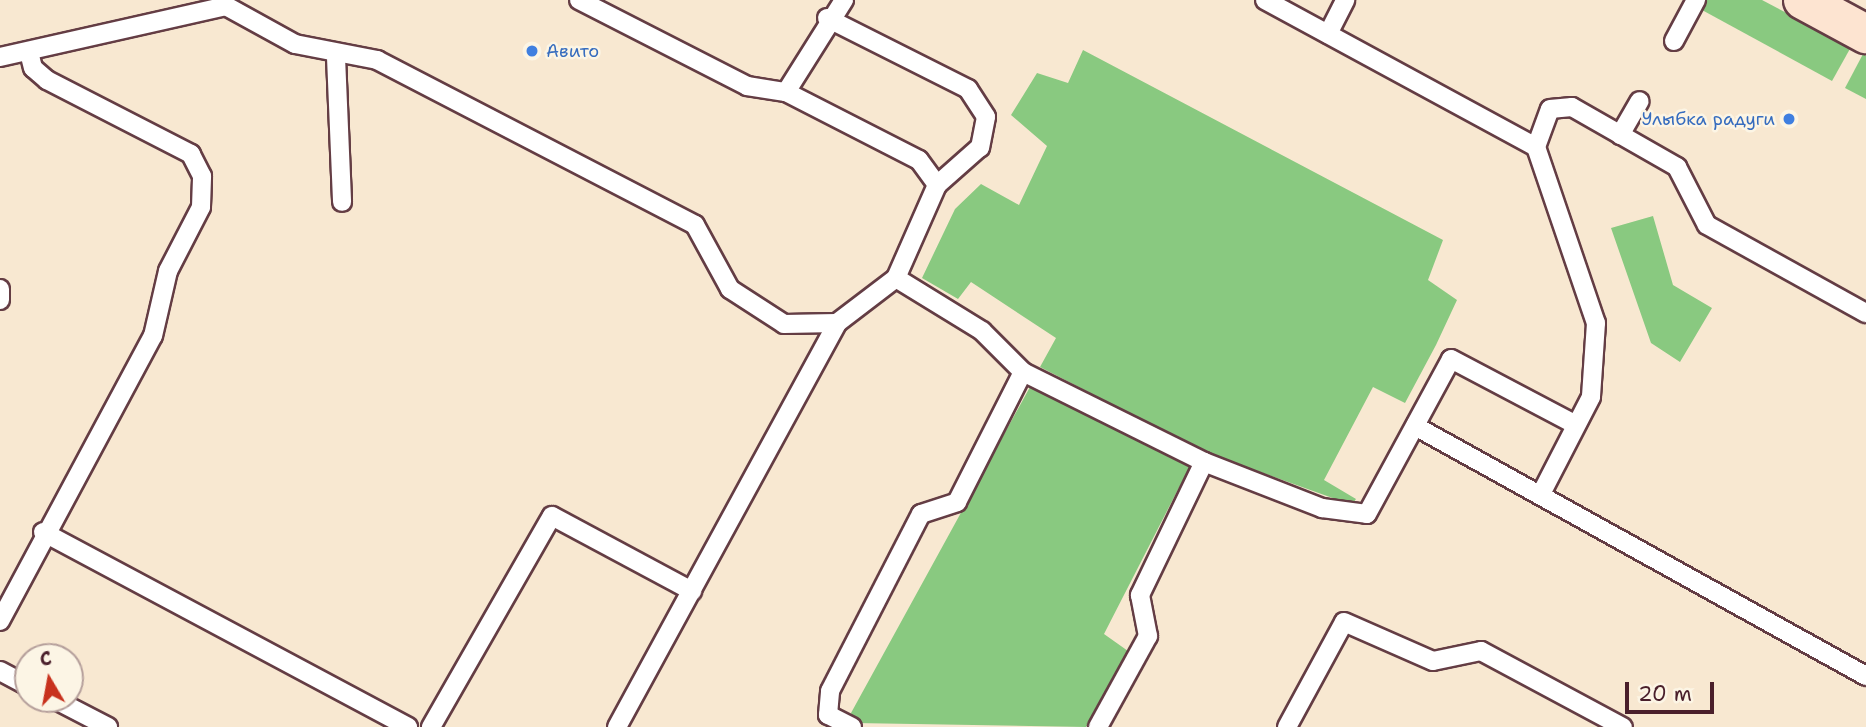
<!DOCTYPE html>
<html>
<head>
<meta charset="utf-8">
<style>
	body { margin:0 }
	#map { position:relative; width:1866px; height:727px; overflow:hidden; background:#f8e8d1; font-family:"Shantell Sans",sans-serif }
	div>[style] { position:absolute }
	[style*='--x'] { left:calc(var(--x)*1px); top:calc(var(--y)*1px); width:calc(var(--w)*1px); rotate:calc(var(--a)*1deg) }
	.green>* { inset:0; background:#89c980 }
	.roads { filter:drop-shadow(2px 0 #643d44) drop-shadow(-2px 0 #643d44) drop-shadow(0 2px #643d44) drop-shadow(0 -2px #643d44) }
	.lane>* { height:18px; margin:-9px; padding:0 9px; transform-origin:9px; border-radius:9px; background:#fff }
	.secondary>* { height:38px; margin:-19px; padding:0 19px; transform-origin:19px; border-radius:19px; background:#fde4d1 }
	.dots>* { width:19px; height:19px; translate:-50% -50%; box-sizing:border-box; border:4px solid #fcf5e5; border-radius:50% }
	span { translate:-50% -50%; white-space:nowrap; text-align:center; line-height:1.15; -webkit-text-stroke:5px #fcf5e5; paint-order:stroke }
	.shop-label { font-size:18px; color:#366cbe }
	.left { translate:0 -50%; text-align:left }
	.right { translate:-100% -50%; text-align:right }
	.north { position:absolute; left:14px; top:643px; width:70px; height:70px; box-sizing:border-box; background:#fcf5e5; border:2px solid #b59f9b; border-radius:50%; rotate:350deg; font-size:19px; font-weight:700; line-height:28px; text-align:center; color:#4a1f2b }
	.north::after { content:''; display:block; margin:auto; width:24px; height:32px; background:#c8321e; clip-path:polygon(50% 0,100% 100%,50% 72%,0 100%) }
	.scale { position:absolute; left:1625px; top:682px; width:89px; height:32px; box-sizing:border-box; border:4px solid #4a1f2b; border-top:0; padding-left:9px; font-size:21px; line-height:24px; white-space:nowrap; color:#4a1f2b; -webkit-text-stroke:5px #fcf5e5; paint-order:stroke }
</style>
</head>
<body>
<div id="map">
	<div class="green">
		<div style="clip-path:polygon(1707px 0,1762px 0,1851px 47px,1832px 81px,1702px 10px)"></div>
		<div style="clip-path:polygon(1083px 50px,1443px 240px,1428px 280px,1457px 300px,1436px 345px,1405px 403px,1373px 387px,1324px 480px,1356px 499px,1352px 505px,1205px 452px,1040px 367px,1056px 338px,971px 282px,958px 299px,922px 278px,955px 209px,981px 184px,1019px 205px,1047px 146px,1011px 115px,1037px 73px,1068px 83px)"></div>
		<div style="clip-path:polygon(1863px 54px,1866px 56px,1866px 99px,1845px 88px)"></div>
		<div style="clip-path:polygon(1653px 216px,1673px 285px,1712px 308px,1680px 362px,1651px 343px,1611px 228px)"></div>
		<div style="clip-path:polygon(1030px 387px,1190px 466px,1104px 634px,1128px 651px,1086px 727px,854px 723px,851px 713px)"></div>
	</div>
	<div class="roads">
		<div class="lane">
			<div style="--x:579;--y:0;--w:189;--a:27.1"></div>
			<div style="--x:747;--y:86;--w:39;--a:9"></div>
			<div style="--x:844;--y:0;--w:109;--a:122.2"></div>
			<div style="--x:786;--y:92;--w:149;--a:27.1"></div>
			<div style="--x:919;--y:160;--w:31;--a:54"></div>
			<div style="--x:937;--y:185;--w:102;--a:113.8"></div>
			<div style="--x:1265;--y:0;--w:308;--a:28.5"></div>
			<div style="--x:1536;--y:147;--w:186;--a:71.2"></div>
			<div style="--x:1596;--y:323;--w:74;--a:93.9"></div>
			<div style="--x:1591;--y:397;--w:109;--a:117.3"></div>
			<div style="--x:827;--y:18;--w:158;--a:26.7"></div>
			<div style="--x:968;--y:89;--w:33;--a:57"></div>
			<div style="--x:986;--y:117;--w:31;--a:101"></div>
			<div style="--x:980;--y:147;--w:57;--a:138.5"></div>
			<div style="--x:1328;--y:34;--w:38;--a:-63"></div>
			<div style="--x:1674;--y:41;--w:47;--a:-61.8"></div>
			<div style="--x:0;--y:57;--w:232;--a:-12.7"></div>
			<div style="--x:226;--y:6;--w:79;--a:28.8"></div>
			<div style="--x:295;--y:44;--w:84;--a:11"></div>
			<div style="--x:377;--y:60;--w:358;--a:27.4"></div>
			<div style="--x:695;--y:225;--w:73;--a:61.3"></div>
			<div style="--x:730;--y:289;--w:64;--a:32.9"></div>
			<div style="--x:784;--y:324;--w:53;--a:-1.1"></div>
			<div style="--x:837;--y:323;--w:74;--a:-37.3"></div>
			<div style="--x:896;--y:278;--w:101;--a:31.6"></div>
			<div style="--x:982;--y:331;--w:58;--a:45"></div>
			<div style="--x:1023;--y:372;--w:202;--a:26.4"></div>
			<div style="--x:1204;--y:462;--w:148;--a:115.7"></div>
			<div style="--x:1140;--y:595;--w:42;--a:79"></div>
			<div style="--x:1148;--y:636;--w:104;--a:118.8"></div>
			<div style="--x:336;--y:57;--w:145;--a:87.6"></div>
			<div style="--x:1620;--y:135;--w:39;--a:-60"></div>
			<div style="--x:1536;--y:147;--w:40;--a:-69.8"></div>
			<div style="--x:1550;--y:109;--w:22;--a:-5"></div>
			<div style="--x:1572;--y:107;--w:121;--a:29.7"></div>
			<div style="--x:1677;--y:167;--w:65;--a:62.7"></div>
			<div style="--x:1707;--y:225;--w:182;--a:29"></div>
			<div style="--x:0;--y:289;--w:11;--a:90"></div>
			<div style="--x:1415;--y:426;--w:516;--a:29"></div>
			<div style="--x:1204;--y:462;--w:127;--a:21.3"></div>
			<div style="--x:1322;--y:508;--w:45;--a:7.6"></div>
			<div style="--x:1367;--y:514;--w:176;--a:-61.5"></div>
			<div style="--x:1451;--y:359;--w:141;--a:27.8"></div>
			<div style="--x:43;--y:532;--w:414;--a:28.1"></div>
			<div style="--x:0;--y:621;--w:323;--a:-61.8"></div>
			<div style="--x:153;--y:336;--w:67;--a:-77"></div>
			<div style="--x:168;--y:271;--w:72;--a:-62.7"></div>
			<div style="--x:201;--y:207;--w:31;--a:-88"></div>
			<div style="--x:202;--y:176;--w:25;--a:-117"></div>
			<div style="--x:191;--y:154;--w:162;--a:-152.8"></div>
			<div style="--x:47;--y:80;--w:18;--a:-139"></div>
			<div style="--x:33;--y:68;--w:16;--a:-104"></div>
			<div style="--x:0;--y:671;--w:32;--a:28"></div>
			<div style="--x:54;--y:699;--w:61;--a:27.4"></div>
			<div style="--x:431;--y:727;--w:243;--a:-60.2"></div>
			<div style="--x:552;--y:516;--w:159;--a:28.2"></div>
			<div style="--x:617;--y:727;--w:460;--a:-61.4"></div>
			<div style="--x:852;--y:727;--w:27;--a:-153"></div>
			<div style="--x:828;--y:715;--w:24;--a:-85"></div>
			<div style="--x:830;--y:691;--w:199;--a:-62.8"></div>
			<div style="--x:921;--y:514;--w:38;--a:-18"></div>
			<div style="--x:957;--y:502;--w:146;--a:-63.1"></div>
			<div style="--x:1287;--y:727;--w:119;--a:-61.5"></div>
			<div style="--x:1344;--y:622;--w:97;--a:23.7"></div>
			<div style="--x:1433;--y:661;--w:49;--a:-11.8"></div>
			<div style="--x:1481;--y:651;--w:161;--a:28.2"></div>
		</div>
		<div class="secondary">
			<div style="--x:1803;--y:0;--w:72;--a:28.4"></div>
		</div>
	</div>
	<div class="dots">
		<div style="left:532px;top:51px;background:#3f7fe0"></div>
		<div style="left:1789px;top:119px;background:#3f7fe0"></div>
	</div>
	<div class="shop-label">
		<span class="left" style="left:546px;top:51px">Авито</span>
		<span class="right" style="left:1775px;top:119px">Улыбка радуги</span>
	</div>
	<div class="north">С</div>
	<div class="scale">20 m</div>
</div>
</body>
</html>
